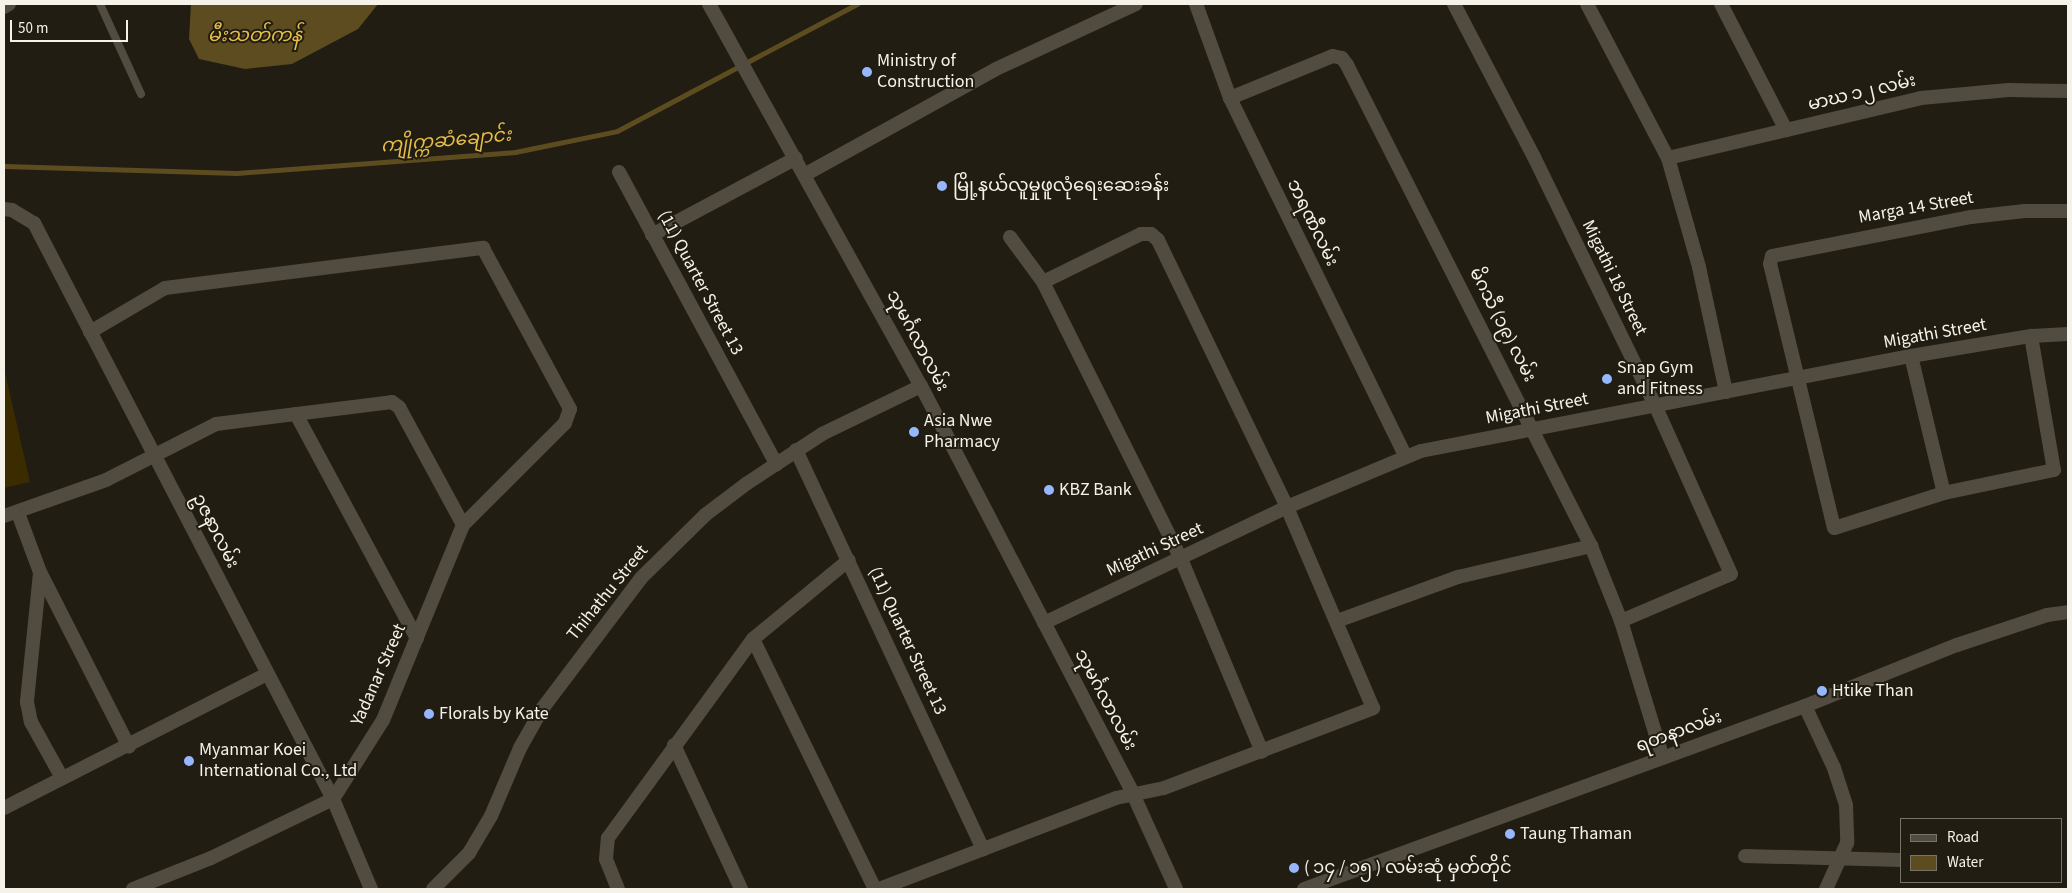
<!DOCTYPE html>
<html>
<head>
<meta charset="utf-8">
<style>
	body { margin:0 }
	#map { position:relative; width:2072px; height:893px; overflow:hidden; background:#211d12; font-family:"Source Sans 3","Noto Sans Myanmar",sans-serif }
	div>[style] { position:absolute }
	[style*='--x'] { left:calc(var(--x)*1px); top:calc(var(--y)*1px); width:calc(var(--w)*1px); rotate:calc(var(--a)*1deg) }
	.green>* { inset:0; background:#3b2c00 }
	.water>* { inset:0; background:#5d4c1f }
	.stream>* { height:5px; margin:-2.5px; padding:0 2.5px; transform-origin:2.5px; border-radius:2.5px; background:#5d4c1f }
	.service>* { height:8px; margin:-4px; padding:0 4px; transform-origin:4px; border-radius:4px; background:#514c3f }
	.minor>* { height:14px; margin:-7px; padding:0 7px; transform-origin:7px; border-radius:7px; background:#514c3f }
	.secondary>* { height:14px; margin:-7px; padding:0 7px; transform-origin:7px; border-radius:7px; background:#514c3f }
	.dots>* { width:14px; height:14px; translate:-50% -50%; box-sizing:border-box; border:2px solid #211d12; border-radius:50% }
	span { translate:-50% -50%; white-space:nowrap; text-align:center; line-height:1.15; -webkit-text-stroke:4px #211d12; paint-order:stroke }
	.poi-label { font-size:18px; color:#f5f2ea }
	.left { translate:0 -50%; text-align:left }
	.street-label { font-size:18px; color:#f5f2ea }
	.water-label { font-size:19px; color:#e6bd47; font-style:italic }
	.frame { position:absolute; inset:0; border:5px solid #f5f2ea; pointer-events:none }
	.legend { position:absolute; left:1900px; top:818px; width:162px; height:65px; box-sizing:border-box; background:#211d12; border:1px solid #767268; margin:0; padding:6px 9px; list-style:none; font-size:15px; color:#f5f2ea }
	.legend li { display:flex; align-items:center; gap:10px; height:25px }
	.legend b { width:25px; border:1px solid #767268 }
	.scale { position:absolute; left:10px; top:20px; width:118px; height:22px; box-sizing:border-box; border:2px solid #f5f2ea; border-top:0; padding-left:6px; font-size:15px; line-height:18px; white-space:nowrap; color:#f5f2ea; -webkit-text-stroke:4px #211d12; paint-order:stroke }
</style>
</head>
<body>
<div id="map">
	<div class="green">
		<div style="clip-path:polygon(4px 368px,30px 482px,4px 488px)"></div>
	</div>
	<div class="water">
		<div style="clip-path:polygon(191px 4px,378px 4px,358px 29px,292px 64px,245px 69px,199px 59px,189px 39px)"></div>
	</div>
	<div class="stream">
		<div style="--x:4;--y:166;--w:233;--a:1.7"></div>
		<div style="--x:237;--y:173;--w:279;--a:-4.3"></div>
		<div style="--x:515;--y:152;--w:104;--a:-11.6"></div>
		<div style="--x:617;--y:131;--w:272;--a:-27.9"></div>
	</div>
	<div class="service">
		<div style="--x:100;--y:4;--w:99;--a:65.5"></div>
	</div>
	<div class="minor">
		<div style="--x:1196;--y:4;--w:100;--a:70.1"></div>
		<div style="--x:1230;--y:98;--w:398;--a:63.9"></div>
		<div style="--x:1454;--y:4;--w:173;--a:62.4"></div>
		<div style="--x:1534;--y:157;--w:276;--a:64"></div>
		<div style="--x:1655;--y:405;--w:185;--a:65.8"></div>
		<div style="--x:1731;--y:574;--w:120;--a:156.9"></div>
		<div style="--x:1587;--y:4;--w:174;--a:62.3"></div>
		<div style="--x:1668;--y:158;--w:113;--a:74.1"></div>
		<div style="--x:1699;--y:267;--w:128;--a:77.8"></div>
		<div style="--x:1721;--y:4;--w:142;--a:62.7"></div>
		<div style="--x:1230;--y:98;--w:111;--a:-22.2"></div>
		<div style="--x:1333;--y:56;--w:9;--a:13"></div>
		<div style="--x:1342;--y:58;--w:9;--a:54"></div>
		<div style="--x:1347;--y:65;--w:539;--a:63.1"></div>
		<div style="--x:1591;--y:546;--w:81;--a:68.2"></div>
		<div style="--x:1621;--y:621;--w:143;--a:73"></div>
		<div style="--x:1668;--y:158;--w:260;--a:-13.3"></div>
		<div style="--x:1921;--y:98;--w:88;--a:-5.2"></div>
		<div style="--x:2009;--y:90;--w:59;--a:1"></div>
		<div style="--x:619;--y:172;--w:332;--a:61.7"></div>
		<div style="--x:806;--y:174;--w:217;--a:-28.9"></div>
		<div style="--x:996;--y:69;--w:154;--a:-24.9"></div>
		<div style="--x:4;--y:209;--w:8;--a:7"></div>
		<div style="--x:12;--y:210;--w:26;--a:31"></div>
		<div style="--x:34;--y:223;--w:649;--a:62.57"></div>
		<div style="--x:333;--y:799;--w:98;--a:67.1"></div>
		<div style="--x:652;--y:235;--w:163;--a:-28.1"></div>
		<div style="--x:1010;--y:237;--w:56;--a:53.7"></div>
		<div style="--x:1043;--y:282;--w:309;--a:63.5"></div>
		<div style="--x:1181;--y:559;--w:209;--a:67.2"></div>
		<div style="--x:90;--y:332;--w:87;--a:-30.4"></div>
		<div style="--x:165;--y:288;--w:321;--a:-7.2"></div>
		<div style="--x:483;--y:248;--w:183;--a:61.6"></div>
		<div style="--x:570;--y:409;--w:15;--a:110"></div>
		<div style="--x:565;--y:423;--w:144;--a:135"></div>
		<div style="--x:463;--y:525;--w:211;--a:112.3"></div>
		<div style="--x:383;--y:720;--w:93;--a:122.3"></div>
		<div style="--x:333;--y:799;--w:136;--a:154.2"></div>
		<div style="--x:211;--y:858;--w:84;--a:158.3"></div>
		<div style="--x:2031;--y:336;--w:136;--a:80.3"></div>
		<div style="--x:2054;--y:470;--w:112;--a:168.2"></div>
		<div style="--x:1944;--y:493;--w:115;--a:162.3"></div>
		<div style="--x:1834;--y:528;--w:272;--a:-103.6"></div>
		<div style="--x:1770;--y:264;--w:8;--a:-76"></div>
		<div style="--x:1772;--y:256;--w:203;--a:-11.1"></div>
		<div style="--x:1971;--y:217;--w:54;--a:-6.3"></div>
		<div style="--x:2025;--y:211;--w:43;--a:0"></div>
		<div style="--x:1911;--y:356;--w:141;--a:76.5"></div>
		<div style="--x:296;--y:414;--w:255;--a:61.7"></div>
		<div style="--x:796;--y:450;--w:441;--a:64.9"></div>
		<div style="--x:18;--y:513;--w:63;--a:69.6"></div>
		<div style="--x:40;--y:572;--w:196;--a:63"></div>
		<div style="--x:4;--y:516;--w:108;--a:-19.4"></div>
		<div style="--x:106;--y:480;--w:123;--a:-27"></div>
		<div style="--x:216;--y:424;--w:177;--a:-7.1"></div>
		<div style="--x:392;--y:402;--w:9;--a:36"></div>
		<div style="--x:399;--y:407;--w:134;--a:61.5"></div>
		<div style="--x:40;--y:573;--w:130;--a:95.8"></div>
		<div style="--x:27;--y:702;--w:20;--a:79"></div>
		<div style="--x:31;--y:722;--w:64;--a:61"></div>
		<div style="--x:1337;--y:621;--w:129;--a:-20"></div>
		<div style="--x:1458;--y:577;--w:137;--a:-13.1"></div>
		<div style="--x:1044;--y:623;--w:269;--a:-25.5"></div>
		<div style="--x:1287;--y:507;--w:145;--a:-22.7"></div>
		<div style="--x:1421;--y:451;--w:499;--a:-11"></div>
		<div style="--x:1911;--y:356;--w:122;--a:-9.5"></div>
		<div style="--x:2031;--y:336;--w:37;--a:-3"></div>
		<div style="--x:753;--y:639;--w:278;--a:64"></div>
		<div style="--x:1805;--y:706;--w:68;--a:64.9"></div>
		<div style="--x:1834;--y:768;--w:39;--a:72"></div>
		<div style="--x:1846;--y:805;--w:38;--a:88"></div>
		<div style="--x:1847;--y:843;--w:51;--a:114.5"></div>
		<div style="--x:674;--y:745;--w:159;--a:65"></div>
		<div style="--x:4;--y:808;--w:295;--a:-27"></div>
		<div style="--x:1745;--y:856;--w:156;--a:1.5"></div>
		<div style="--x:433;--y:889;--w:51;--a:-45"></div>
		<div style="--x:469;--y:853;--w:43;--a:-59.3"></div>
		<div style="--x:491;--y:816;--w:74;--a:-66.9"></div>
		<div style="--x:520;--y:748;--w:45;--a:-60.6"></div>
		<div style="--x:542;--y:709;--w:164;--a:-52.9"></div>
		<div style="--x:641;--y:578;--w:90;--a:-44.5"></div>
		<div style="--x:705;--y:515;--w:51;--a:-37.1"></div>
		<div style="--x:746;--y:484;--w:91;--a:-33.3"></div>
		<div style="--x:822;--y:434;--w:110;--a:-25.9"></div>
		<div style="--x:618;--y:889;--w:32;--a:-112"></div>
		<div style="--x:606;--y:859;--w:21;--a:-85"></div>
		<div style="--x:608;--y:838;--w:246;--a:-53.9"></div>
		<div style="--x:753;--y:639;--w:124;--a:-39.5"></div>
		<div style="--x:879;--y:889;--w:254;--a:-21"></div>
		<div style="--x:1116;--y:798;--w:49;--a:-11.8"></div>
		<div style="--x:1164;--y:788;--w:224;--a:-20.9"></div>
		<div style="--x:1373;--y:708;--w:219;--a:-113.2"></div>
		<div style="--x:1287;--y:507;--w:297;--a:-115.8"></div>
		<div style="--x:1158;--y:240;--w:9;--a:-139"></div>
		<div style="--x:1151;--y:234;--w:10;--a:180"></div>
		<div style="--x:1141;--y:234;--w:109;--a:153.9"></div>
	</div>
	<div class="secondary">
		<div style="--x:709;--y:4;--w:437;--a:61"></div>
		<div style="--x:921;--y:386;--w:460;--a:62.5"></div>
		<div style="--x:1133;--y:794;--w:104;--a:65.6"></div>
		<div style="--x:4;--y:7;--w:6;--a:-31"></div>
		<div style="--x:1304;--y:889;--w:533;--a:-20.07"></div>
		<div style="--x:1805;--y:706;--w:164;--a:-21.9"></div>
		<div style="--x:1957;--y:645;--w:95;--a:-18.4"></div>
		<div style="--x:2047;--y:615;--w:21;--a:-8"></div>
	</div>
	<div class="dots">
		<div style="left:867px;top:72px;background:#96b6fd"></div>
		<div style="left:942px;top:186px;background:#96b6fd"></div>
		<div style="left:1607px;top:379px;background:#96b6fd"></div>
		<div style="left:914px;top:432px;background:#96b6fd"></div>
		<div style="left:1049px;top:490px;background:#96b6fd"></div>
		<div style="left:1822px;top:691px;background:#96b6fd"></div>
		<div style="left:429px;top:714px;background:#96b6fd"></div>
		<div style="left:189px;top:761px;background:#96b6fd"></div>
		<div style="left:1510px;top:834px;background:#96b6fd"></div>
		<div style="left:1294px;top:868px;background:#96b6fd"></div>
	</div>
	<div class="poi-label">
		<span class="left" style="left:877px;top:72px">Ministry of<br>Construction</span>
		<span class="left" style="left:953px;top:186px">မြို့နယ်လူမှုဖူလုံရေးဆေးခန်း</span>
		<span class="left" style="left:1617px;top:379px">Snap Gym<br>and Fitness</span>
		<span class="left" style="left:924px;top:432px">Asia Nwe<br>Pharmacy</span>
		<span class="left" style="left:1059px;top:490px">KBZ Bank</span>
		<span class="left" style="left:1832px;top:691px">Htike Than</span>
		<span class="left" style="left:439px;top:714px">Florals by Kate</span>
		<span class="left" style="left:199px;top:761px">Myanmar Koei<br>International Co., Ltd</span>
		<span class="left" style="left:1520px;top:834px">Taung Thaman</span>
		<span class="left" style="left:1304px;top:868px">( ၁၄ / ၁၅ ) လမ်းဆုံ မှတ်တိုင်</span>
	</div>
	<div class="street-label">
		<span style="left:1862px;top:93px;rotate:-13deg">မာဃ ၁၂ လမ်း</span>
		<span style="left:1916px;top:208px;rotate:-10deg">Marga 14 Street</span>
		<span style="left:1312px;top:223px;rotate:64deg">ဘရဏီလမ်း</span>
		<span style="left:1614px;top:278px;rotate:64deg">Migathi 18 Street</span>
		<span style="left:700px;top:283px;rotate:62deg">(11) Quarter Street 13</span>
		<span style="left:1502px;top:325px;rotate:63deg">မိဂသီ (၁၉) လမ်း</span>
		<span style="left:1935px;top:334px;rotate:-10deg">Migathi Street</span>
		<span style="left:917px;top:341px;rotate:62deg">သုမင်္ဂလာလမ်း</span>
		<span style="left:1537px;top:409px;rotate:-11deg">Migathi Street</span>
		<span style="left:215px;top:531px;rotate:63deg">ဥဇနာလမ်း</span>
		<span style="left:1155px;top:550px;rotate:-25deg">Migathi Street</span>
		<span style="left:608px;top:593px;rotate:-51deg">Thihathu Street</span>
		<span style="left:907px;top:641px;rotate:65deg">(11) Quarter Street 13</span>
		<span style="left:379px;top:675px;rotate:-66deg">Yadanar Street</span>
		<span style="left:1105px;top:700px;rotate:62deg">သုမင်္ဂလာလမ်း</span>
		<span style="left:1679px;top:732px;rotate:-20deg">ရတနာလမ်း</span>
	</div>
	<div class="water-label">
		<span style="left:255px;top:36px">မီးသတ်ကန်</span>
		<span style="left:446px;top:141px;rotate:-5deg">ကျိုက္ကဆံချောင်း</span>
	</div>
	<div class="frame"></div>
	<ul class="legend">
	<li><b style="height:6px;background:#514c3f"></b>Road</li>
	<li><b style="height:14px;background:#5d4c1f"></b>Water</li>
	</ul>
	<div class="scale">50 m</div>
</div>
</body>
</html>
